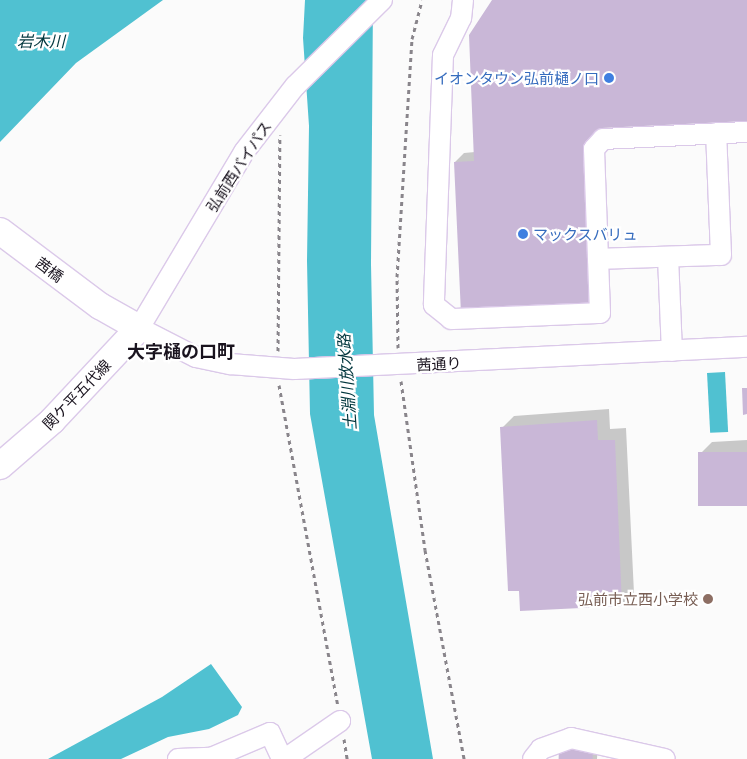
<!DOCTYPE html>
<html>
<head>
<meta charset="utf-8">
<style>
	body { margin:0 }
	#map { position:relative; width:747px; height:759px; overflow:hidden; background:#fbfbfb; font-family:Literata,"Noto Sans JP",serif }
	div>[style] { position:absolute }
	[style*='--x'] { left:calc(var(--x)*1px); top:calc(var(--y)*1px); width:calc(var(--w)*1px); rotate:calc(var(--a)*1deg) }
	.water>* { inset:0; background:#50c1d1; transform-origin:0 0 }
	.shadow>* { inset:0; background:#0003 }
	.building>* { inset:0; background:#c9b7d7; transform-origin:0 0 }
	.path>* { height:3px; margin-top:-1.5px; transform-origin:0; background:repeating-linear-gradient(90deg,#89858b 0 4px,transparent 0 8px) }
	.roads { filter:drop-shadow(1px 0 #dbc9e9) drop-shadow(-1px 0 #dbc9e9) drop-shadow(0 1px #dbc9e9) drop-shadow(0 -1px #dbc9e9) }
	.minor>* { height:20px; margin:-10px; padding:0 10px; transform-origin:10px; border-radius:10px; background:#fff }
	.major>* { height:26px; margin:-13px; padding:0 13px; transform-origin:13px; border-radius:13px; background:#fff }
	.dots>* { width:14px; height:14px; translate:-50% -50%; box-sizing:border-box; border:2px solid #fff; border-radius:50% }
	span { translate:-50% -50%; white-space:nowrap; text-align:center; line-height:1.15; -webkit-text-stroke:4.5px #fff; paint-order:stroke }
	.shop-label { font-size:15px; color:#366cbe }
	.right { translate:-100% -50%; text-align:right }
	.left { translate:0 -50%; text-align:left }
	.street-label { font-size:15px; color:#1a141f }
	.education-label { font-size:15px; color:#785e54 }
	.water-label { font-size:16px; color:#00363d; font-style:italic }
	.quarter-label { font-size:18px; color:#1a141f; font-weight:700 }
</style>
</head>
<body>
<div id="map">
	<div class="water">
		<div style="clip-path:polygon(0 0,163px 0,76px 63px,0 142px)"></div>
		<div style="clip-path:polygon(305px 0,373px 0,371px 264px,374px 415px,433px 759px,372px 759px,310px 414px,307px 261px,309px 126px,303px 38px)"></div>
		<div style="left:725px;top:372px;width:60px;height:18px;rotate:87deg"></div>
		<div style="clip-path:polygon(211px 664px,242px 707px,238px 715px,209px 729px,168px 737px,121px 759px,48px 759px,162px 697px)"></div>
	</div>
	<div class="shadow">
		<div style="clip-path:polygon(494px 0,747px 0,747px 119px,602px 126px,595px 134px,596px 142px,462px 312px,455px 162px,464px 153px,475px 152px)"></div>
		<div style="clip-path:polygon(609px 409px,610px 429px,626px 428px,634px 593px,621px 605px,520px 589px,502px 428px,514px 416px)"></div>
		<div style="clip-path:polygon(747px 440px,747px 504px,700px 454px,712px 442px)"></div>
		<div style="clip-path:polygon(598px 744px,597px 759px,560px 759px)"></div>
	</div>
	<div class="building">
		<div style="clip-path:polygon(492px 0,747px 0,747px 121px,602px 128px,584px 147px,591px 307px,461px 314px,454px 162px,474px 161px,469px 35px)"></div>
		<div style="clip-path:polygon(742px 388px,747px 388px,747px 414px,743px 415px)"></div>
		<div style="clip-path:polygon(597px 420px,598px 440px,615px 440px,622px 606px,520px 611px,519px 591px,508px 591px,500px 427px)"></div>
		<div style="left:747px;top:452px;width:54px;height:49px;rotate:90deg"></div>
		<div style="left:559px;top:748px;width:34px;height:11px;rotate:2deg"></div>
	</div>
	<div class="path">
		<div style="--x:398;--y:348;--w:71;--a:-90.8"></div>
		<div style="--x:397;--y:277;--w:238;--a:-86.4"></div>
		<div style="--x:412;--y:39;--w:40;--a:-75.6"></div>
		<div style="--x:278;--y:351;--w:216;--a:-89.5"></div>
		<div style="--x:401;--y:381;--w:171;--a:81.9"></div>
		<div style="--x:425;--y:550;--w:213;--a:79.4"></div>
		<div style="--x:279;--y:385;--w:325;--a:79.6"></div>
		<div style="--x:344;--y:739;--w:20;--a:81"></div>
	</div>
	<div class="roads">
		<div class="minor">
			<div style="--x:382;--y:0;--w:122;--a:135.3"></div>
			<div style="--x:295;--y:86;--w:83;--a:127.7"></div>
			<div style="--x:244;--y:152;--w:205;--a:120.8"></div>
			<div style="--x:139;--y:328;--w:64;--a:27"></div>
			<div style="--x:196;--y:357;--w:35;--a:12"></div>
			<div style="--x:230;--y:364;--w:64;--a:4.5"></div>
			<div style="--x:294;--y:369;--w:454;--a:-2.8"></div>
			<div style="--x:463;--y:0;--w:18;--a:96"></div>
			<div style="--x:461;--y:18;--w:41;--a:115.9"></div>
			<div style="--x:443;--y:55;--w:250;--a:92.1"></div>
			<div style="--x:434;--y:305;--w:22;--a:39"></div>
			<div style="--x:451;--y:319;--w:149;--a:-2.3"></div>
			<div style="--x:600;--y:313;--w:164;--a:-92.1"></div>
			<div style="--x:594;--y:149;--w:13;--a:-48"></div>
			<div style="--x:603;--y:139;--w:144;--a:-2.8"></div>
			<div style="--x:668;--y:257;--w:94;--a:87.6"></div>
			<div style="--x:598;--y:259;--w:123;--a:-1.9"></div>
			<div style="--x:721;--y:255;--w:122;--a:-92.3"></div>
			<div style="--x:178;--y:759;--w:33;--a:-2"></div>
			<div style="--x:211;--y:758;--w:64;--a:-23"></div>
			<div style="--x:270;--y:733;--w:29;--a:65"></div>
			<div style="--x:285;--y:759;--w:67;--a:-34.6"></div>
			<div style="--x:533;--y:759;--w:13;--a:-51"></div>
			<div style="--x:541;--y:749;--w:32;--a:-20"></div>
			<div style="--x:571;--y:738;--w:96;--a:12.6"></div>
		</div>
		<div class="major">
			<div style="--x:0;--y:231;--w:125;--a:36.9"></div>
			<div style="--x:100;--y:306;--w:45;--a:29.4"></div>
			<div style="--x:139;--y:328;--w:127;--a:133.1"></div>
			<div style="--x:52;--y:421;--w:69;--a:139.1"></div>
		</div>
	</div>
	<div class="dots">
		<div style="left:609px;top:78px;background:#3f7fe0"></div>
		<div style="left:523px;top:234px;background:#3f7fe0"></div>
		<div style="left:708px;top:599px;background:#8d6e63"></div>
	</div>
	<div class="shop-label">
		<span class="right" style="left:599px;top:78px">イオンタウン弘前樋ノ口</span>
		<span class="left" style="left:533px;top:234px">マックスバリュ</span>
	</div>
	<div class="street-label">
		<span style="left:238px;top:166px;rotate:-57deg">弘前西バイパス</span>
		<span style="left:50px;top:269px;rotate:37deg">茜橋</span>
		<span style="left:439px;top:363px;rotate:-3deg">茜通り</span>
		<span style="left:76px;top:394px;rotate:-46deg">関ケ平五代線</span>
	</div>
	<div class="education-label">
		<span class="right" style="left:698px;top:599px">弘前市立西小学校</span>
	</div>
	<div class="water-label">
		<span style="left:41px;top:40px">岩木川</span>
		<span style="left:346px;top:382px;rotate:-94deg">土淵川放水路</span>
	</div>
	<div class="quarter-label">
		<span style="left:181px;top:351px">大字樋の口町</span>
	</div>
</div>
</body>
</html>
